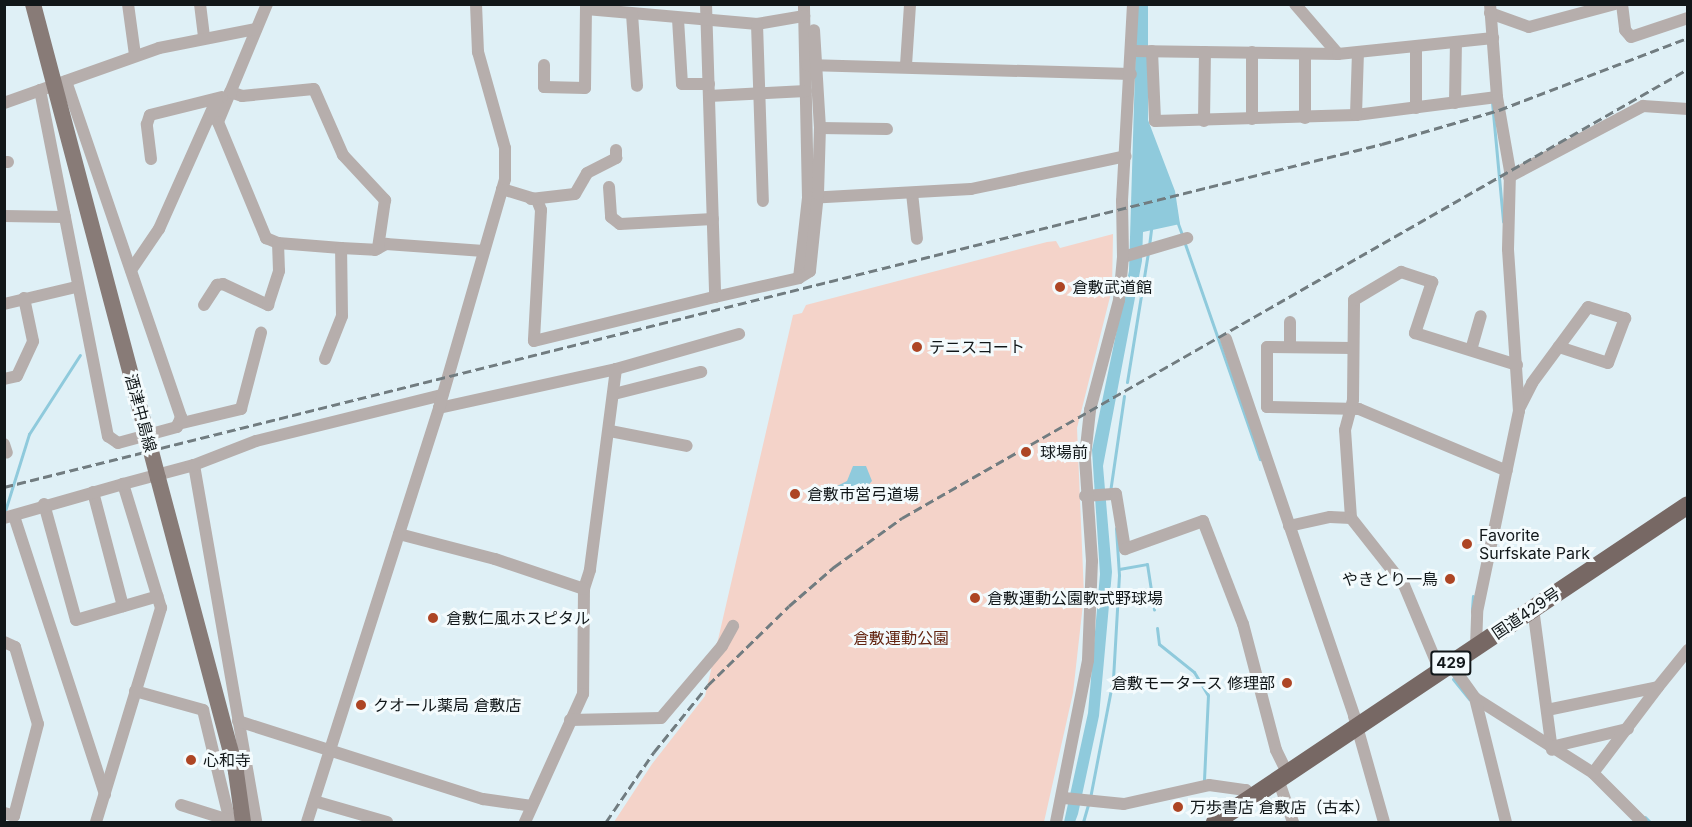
<!DOCTYPE html>
<html>
<head>
<meta charset="utf-8">
<style>
	body { margin:0 }
	#map { position:relative; width:1692px; height:827px; overflow:hidden; background:#dff0f6; font-family:Inter,"Noto Sans JP",sans-serif }
	div>[style] { position:absolute }
	[style*='--x'] { left:calc(var(--x)*1px); top:calc(var(--y)*1px); width:calc(var(--w)*1px); rotate:calc(var(--a)*1deg) }
	.green>* { inset:0; background:#f4d3c9 }
	.water>* { inset:0; background:#8fcadc }
	.stream>* { height:3px; margin:-1.5px; padding:0 1.5px; transform-origin:1.5px; border-radius:1.5px; background:#8fcadc }
	.minor>* { height:12px; margin:-6px; padding:0 6px; transform-origin:6px; border-radius:6px; background:#b6aeac }
	.major>* { height:16px; margin:-8px; padding:0 8px; transform-origin:8px; border-radius:8px; background:#887b77 }
	.highway>* { height:18px; margin:-9px; padding:0 9px; transform-origin:9px; border-radius:9px; background:#776864 }
	.rail>* { height:3px; margin-top:-1.5px; transform-origin:0; background:repeating-linear-gradient(90deg,#717c80 0 9px,transparent 0 13.5px) }
	.major-bridge>* { height:16px; margin:-8px; padding:0 8px; transform-origin:8px; border-radius:8px; background:#887b77 }
	.dots>* { width:16px; height:16px; translate:-50% -50%; box-sizing:border-box; border:3px solid #f4fbfd; border-radius:50% }
	span { translate:-50% -50%; white-space:nowrap; text-align:center; line-height:1.15; -webkit-text-stroke:6px #f4fbfd; paint-order:stroke }
	.shield-label span { padding:2px 4px; background:#f4fbfd; border:2px solid; border-radius:4px; -webkit-text-stroke-width:0 }
	.shield-label { font-size:15px; color:#111719; font-weight:700 }
	.poi-label { font-size:16px; color:#111719 }
	.left { translate:0 -50%; text-align:left }
	.right { translate:-100% -50%; text-align:right }
	.street-label { font-size:16px; color:#111719 }
	.park-label { font-size:16px; color:#632511 }
	.frame { position:absolute; inset:0; border:6px solid #111719; pointer-events:none }
</style>
</head>
<body>
<div id="map">
	<div class="green">
		<div style="clip-path:polygon(1113px 234px,1112px 289px,1077px 428px,1084px 595px,1073px 693px,1044px 822px,614px 822px,652px 764px,705px 696px,793px 315px,802px 313px,806px 305px,1047px 242px,1056px 241px,1060px 248px)"></div>
	</div>
	<div class="water">
		<div style="clip-path:polygon(1137px 5px,1148px 5px,1148px 120px,1175px 191px,1180px 224px,1143px 232px,1142px 261px,1103px 466px,1112px 572px,1099px 716px,1078px 814px,1075px 822px,1064px 822px,1088px 713px,1100px 574px,1092px 450px,1129px 271px)"></div>
		<div style="clip-path:polygon(853px 466px,866px 466px,872px 481px,864px 490px,853px 489px,849px 496px,841px 497px,837px 486px,847px 481px)"></div>
	</div>
	<div class="stream">
		<div style="--x:1492;--y:102;--w:120;--a:84.7"></div>
		<div style="--x:1177;--y:221;--w:15;--a:70"></div>
		<div style="--x:1184;--y:241;--w:231;--a:70.8"></div>
		<div style="--x:1149;--y:246;--w:17;--a:-83"></div>
		<div style="--x:1127;--y:382;--w:131;--a:-80.8"></div>
		<div style="--x:1110;--y:492;--w:97;--a:-81.7"></div>
		<div style="--x:5;--y:511;--w:81;--a:-72.7"></div>
		<div style="--x:29;--y:434;--w:94;--a:-57.2"></div>
		<div style="--x:1119;--y:569;--w:28;--a:-10"></div>
		<div style="--x:1147;--y:564;--w:46;--a:81.2"></div>
		<div style="--x:1472;--y:609;--w:13;--a:-86"></div>
		<div style="--x:1157;--y:628;--w:16;--a:83"></div>
		<div style="--x:1159;--y:644;--w:45;--a:38.7"></div>
		<div style="--x:1194;--y:672;--w:27;--a:59"></div>
		<div style="--x:1208;--y:695;--w:86;--a:92.7"></div>
		<div style="--x:1453;--y:679;--w:26;--a:51"></div>
		<div style="--x:1090;--y:798;--w:121;--a:-79.1"></div>
		<div style="--x:1113;--y:679;--w:104;--a:-86.7"></div>
		<div style="--x:1119;--y:575;--w:47;--a:-93.7"></div>
		<div style="--x:1645;--y:817;--w:7;--a:45"></div>
		<div style="--x:1083;--y:822;--w:19;--a:-74"></div>
	</div>
	<div class="minor">
		<div style="--x:128;--y:4;--w:51;--a:82.2"></div>
		<div style="--x:200;--y:4;--w:34;--a:83"></div>
		<div style="--x:267;--y:4;--w:128;--a:112.6"></div>
		<div style="--x:218;--y:122;--w:126;--a:67.5"></div>
		<div style="--x:266;--y:238;--w:13;--a:23"></div>
		<div style="--x:278;--y:243;--w:63;--a:4.5"></div>
		<div style="--x:341;--y:248;--w:34;--a:3"></div>
		<div style="--x:375;--y:250;--w:13;--a:-29"></div>
		<div style="--x:386;--y:244;--w:98;--a:4.1"></div>
		<div style="--x:706;--y:4;--w:293;--a:88.2"></div>
		<div style="--x:715;--y:297;--w:86;--a:-12.7"></div>
		<div style="--x:799;--y:278;--w:81;--a:-83.6"></div>
		<div style="--x:808;--y:198;--w:194;--a:-91.2"></div>
		<div style="--x:1295;--y:4;--w:66;--a:49.3"></div>
		<div style="--x:1622;--y:4;--w:26;--a:83"></div>
		<div style="--x:1625;--y:30;--w:9;--a:49"></div>
		<div style="--x:1631;--y:37;--w:60;--a:-18.4"></div>
		<div style="--x:586;--y:9;--w:172;--a:5"></div>
		<div style="--x:757;--y:24;--w:48;--a:-9.7"></div>
		<div style="--x:1490;--y:13;--w:41;--a:19.7"></div>
		<div style="--x:1529;--y:27;--w:89;--a:-15"></div>
		<div style="--x:632;--y:14;--w:72;--a:86"></div>
		<div style="--x:678;--y:19;--w:65;--a:86.5"></div>
		<div style="--x:682;--y:84;--w:27;--a:0"></div>
		<div style="--x:757;--y:24;--w:177;--a:88.1"></div>
		<div style="--x:1416;--y:47;--w:61;--a:90"></div>
		<div style="--x:1132;--y:51;--w:206;--a:0.8"></div>
		<div style="--x:1338;--y:54;--w:156;--a:-5.9"></div>
		<div style="--x:1152;--y:51;--w:70;--a:87.5"></div>
		<div style="--x:1155;--y:121;--w:201;--a:-1.7"></div>
		<div style="--x:1356;--y:115;--w:142;--a:-7.3"></div>
		<div style="--x:1252;--y:52;--w:67;--a:90"></div>
		<div style="--x:1305;--y:54;--w:64;--a:90"></div>
		<div style="--x:544;--y:65;--w:22;--a:90"></div>
		<div style="--x:544;--y:87;--w:41;--a:1.4"></div>
		<div style="--x:585;--y:88;--w:84;--a:-89.3"></div>
		<div style="--x:807;--y:65;--w:324;--a:1.6"></div>
		<div style="--x:906;--y:65;--w:61;--a:-86.2"></div>
		<div style="--x:40;--y:90;--w:353;--a:78.9"></div>
		<div style="--x:108;--y:436;--w:12;--a:35"></div>
		<div style="--x:118;--y:443;--w:61;--a:-15.2"></div>
		<div style="--x:177;--y:427;--w:11;--a:-68"></div>
		<div style="--x:181;--y:417;--w:355;--a:-108.9"></div>
		<div style="--x:230;--y:92;--w:13;--a:18"></div>
		<div style="--x:242;--y:96;--w:72;--a:-5.6"></div>
		<div style="--x:314;--y:89;--w:72;--a:66.3"></div>
		<div style="--x:343;--y:155;--w:62;--a:47"></div>
		<div style="--x:385;--y:200;--w:49;--a:98.3"></div>
		<div style="--x:709;--y:96;--w:97;--a:-3"></div>
		<div style="--x:4;--y:103;--w:164;--a:-19.5"></div>
		<div style="--x:159;--y:48;--w:99;--a:-11.1"></div>
		<div style="--x:1455;--y:103;--w:61;--a:-89.1"></div>
		<div style="--x:1356;--y:115;--w:62;--a:-88.2"></div>
		<div style="--x:1204;--y:121;--w:69;--a:-89.2"></div>
		<div style="--x:820;--y:128;--w:67;--a:0.9"></div>
		<div style="--x:151;--y:159;--w:35;--a:-97"></div>
		<div style="--x:147;--y:124;--w:9;--a:-72"></div>
		<div style="--x:150;--y:115;--w:74;--a:-14"></div>
		<div style="--x:4;--y:162;--w:4;--a:0"></div>
		<div style="--x:1509;--y:177;--w:152;--a:-27.9"></div>
		<div style="--x:1643;--y:106;--w:45;--a:3.8"></div>
		<div style="--x:609;--y:187;--w:30;--a:86"></div>
		<div style="--x:611;--y:217;--w:11;--a:38"></div>
		<div style="--x:620;--y:224;--w:93;--a:-3.1"></div>
		<div style="--x:502;--y:189;--w:37;--a:17"></div>
		<div style="--x:537;--y:200;--w:11;--a:68"></div>
		<div style="--x:541;--y:210;--w:131;--a:93.1"></div>
		<div style="--x:534;--y:341;--w:186;--a:-13.7"></div>
		<div style="--x:912;--y:193;--w:46;--a:83.8"></div>
		<div style="--x:808;--y:198;--w:163;--a:-3.2"></div>
		<div style="--x:971;--y:189;--w:158;--a:-12"></div>
		<div style="--x:531;--y:199;--w:44;--a:-6.5"></div>
		<div style="--x:575;--y:194;--w:24;--a:-60"></div>
		<div style="--x:587;--y:173;--w:33;--a:-27"></div>
		<div style="--x:616;--y:158;--w:8;--a:-90"></div>
		<div style="--x:4;--y:216;--w:61;--a:0.9"></div>
		<div style="--x:1123;--y:257;--w:67;--a:-16.5"></div>
		<div style="--x:131;--y:270;--w:50;--a:-55.7"></div>
		<div style="--x:159;--y:229;--w:142;--a:-66"></div>
		<div style="--x:799;--y:278;--w:13;--a:-32"></div>
		<div style="--x:810;--y:271;--w:77;--a:-84.1"></div>
		<div style="--x:818;--y:194;--w:66;--a:-88.3"></div>
		<div style="--x:820;--y:128;--w:98;--a:-93.5"></div>
		<div style="--x:4;--y:304;--w:74;--a:-13.3"></div>
		<div style="--x:204;--y:305;--w:24;--a:-57"></div>
		<div style="--x:217;--y:285;--w:6;--a:-9"></div>
		<div style="--x:223;--y:284;--w:50;--a:25"></div>
		<div style="--x:268;--y:305;--w:36;--a:-72"></div>
		<div style="--x:279;--y:271;--w:28;--a:-92"></div>
		<div style="--x:1290;--y:322;--w:24;--a:90"></div>
		<div style="--x:1226;--y:339;--w:398;--a:71.2"></div>
		<div style="--x:1354;--y:716;--w:110;--a:74.2"></div>
		<div style="--x:1353;--y:348;--w:86;--a:-179.3"></div>
		<div style="--x:1267;--y:347;--w:60;--a:90"></div>
		<div style="--x:1267;--y:407;--w:92;--a:1.2"></div>
		<div style="--x:1359;--y:409;--w:160;--a:22.7"></div>
		<div style="--x:1471;--y:350;--w:35;--a:-74"></div>
		<div style="--x:325;--y:359;--w:46;--a:-68.4"></div>
		<div style="--x:342;--y:316;--w:68;--a:-90.8"></div>
		<div style="--x:616;--y:369;--w:128;--a:-15.9"></div>
		<div style="--x:4;--y:379;--w:13;--a:-13"></div>
		<div style="--x:17;--y:376;--w:38;--a:-65"></div>
		<div style="--x:33;--y:341;--w:44;--a:-101.8"></div>
		<div style="--x:614;--y:394;--w:90;--a:-14.2"></div>
		<div style="--x:1520;--y:407;--w:27;--a:-63"></div>
		<div style="--x:1532;--y:383;--w:94;--a:-53.6"></div>
		<div style="--x:1588;--y:307;--w:39;--a:17"></div>
		<div style="--x:1625;--y:318;--w:48;--a:110.7"></div>
		<div style="--x:1608;--y:363;--w:52;--a:-161.9"></div>
		<div style="--x:439;--y:408;--w:181;--a:-12.4"></div>
		<div style="--x:616;--y:369;--w:203;--a:97.4"></div>
		<div style="--x:590;--y:570;--w:20;--a:108"></div>
		<div style="--x:584;--y:589;--w:105;--a:90.5"></div>
		<div style="--x:583;--y:694;--w:141;--a:114.4"></div>
		<div style="--x:178;--y:424;--w:65;--a:-13.4"></div>
		<div style="--x:241;--y:409;--w:79;--a:-75.3"></div>
		<div style="--x:610;--y:431;--w:78;--a:11"></div>
		<div style="--x:4;--y:444;--w:9;--a:72"></div>
		<div style="--x:194;--y:465;--w:362;--a:80.1"></div>
		<div style="--x:93;--y:492;--w:118;--a:75.3"></div>
		<div style="--x:1085;--y:496;--w:31;--a:-4"></div>
		<div style="--x:1116;--y:494;--w:56;--a:80.7"></div>
		<div style="--x:1125;--y:549;--w:83;--a:-19.7"></div>
		<div style="--x:1203;--y:521;--w:110;--a:68.8"></div>
		<div style="--x:1243;--y:624;--w:130;--a:75.3"></div>
		<div style="--x:1276;--y:750;--w:25;--a:64"></div>
		<div style="--x:44;--y:504;--w:120;--a:74.6"></div>
		<div style="--x:76;--y:620;--w:85;--a:-16.3"></div>
		<div style="--x:14;--y:516;--w:293;--a:71.9"></div>
		<div style="--x:4;--y:518;--w:124;--a:-15.9"></div>
		<div style="--x:1351;--y:518;--w:88;--a:-93.9"></div>
		<div style="--x:1345;--y:430;--w:31;--a:-75"></div>
		<div style="--x:1353;--y:400;--w:100;--a:-89.4"></div>
		<div style="--x:1354;--y:300;--w:55;--a:-30.8"></div>
		<div style="--x:1401;--y:272;--w:33;--a:18"></div>
		<div style="--x:1432;--y:282;--w:54;--a:108.4"></div>
		<div style="--x:1415;--y:333;--w:107;--a:17.4"></div>
		<div style="--x:1289;--y:526;--w:42;--a:-12.4"></div>
		<div style="--x:1330;--y:517;--w:21;--a:3"></div>
		<div style="--x:1351;--y:518;--w:85;--a:51.7"></div>
		<div style="--x:1404;--y:585;--w:93;--a:67.3"></div>
		<div style="--x:399;--y:534;--w:99;--a:14.6"></div>
		<div style="--x:495;--y:559;--w:94;--a:18.6"></div>
		<div style="--x:1533;--y:608;--w:143;--a:82.4"></div>
		<div style="--x:4;--y:642;--w:12;--a:24"></div>
		<div style="--x:15;--y:647;--w:80;--a:73.4"></div>
		<div style="--x:38;--y:724;--w:95;--a:104.6"></div>
		<div style="--x:14;--y:816;--w:10;--a:-163"></div>
		<div style="--x:1476;--y:647;--w:35;--a:-88"></div>
		<div style="--x:1477;--y:612;--w:205;--a:-78.2"></div>
		<div style="--x:1519;--y:411;--w:162;--a:-93.9"></div>
		<div style="--x:1508;--y:249;--w:78;--a:-88.5"></div>
		<div style="--x:1510;--y:171;--w:75;--a:-100"></div>
		<div style="--x:1497;--y:97;--w:93;--a:-94.3"></div>
		<div style="--x:1450;--y:663;--w:43;--a:54.5"></div>
		<div style="--x:1475;--y:698;--w:140;--a:32.4"></div>
		<div style="--x:1593;--y:773;--w:69;--a:45"></div>
		<div style="--x:135;--y:691;--w:71;--a:15.6"></div>
		<div style="--x:203;--y:710;--w:115;--a:76.4"></div>
		<div style="--x:1475;--y:698;--w:128;--a:76"></div>
		<div style="--x:1547;--y:710;--w:113;--a:-11.7"></div>
		<div style="--x:1658;--y:687;--w:48;--a:-51"></div>
		<div style="--x:570;--y:720;--w:91;--a:-1.3"></div>
		<div style="--x:661;--y:718;--w:94;--a:-49.7"></div>
		<div style="--x:722;--y:646;--w:23;--a:-61"></div>
		<div style="--x:238;--y:721;--w:257;--a:17.7"></div>
		<div style="--x:483;--y:799;--w:49;--a:8.1"></div>
		<div style="--x:1551;--y:747;--w:79;--a:-13.2"></div>
		<div style="--x:1593;--y:773;--w:108;--a:-52.9"></div>
		<div style="--x:1278;--y:779;--w:46;--a:70.8"></div>
		<div style="--x:1064;--y:798;--w:60;--a:5.7"></div>
		<div style="--x:1124;--y:804;--w:87;--a:-12.6"></div>
		<div style="--x:1209;--y:785;--w:37;--a:8"></div>
		<div style="--x:1246;--y:790;--w:9;--a:49"></div>
		<div style="--x:314;--y:801;--w:76;--a:16"></div>
		<div style="--x:181;--y:805;--w:50;--a:17.4"></div>
		<div style="--x:96;--y:822;--w:224;--a:-73.1"></div>
		<div style="--x:161;--y:608;--w:130;--a:-107"></div>
		<div style="--x:123;--y:484;--w:73;--a:-15"></div>
		<div style="--x:194;--y:465;--w:66;--a:-21.2"></div>
		<div style="--x:256;--y:441;--w:192;--a:-13.9"></div>
		<div style="--x:307;--y:822;--w:435;--a:-72.3"></div>
		<div style="--x:439;--y:408;--w:238;--a:-73.9"></div>
		<div style="--x:505;--y:179;--w:31;--a:-90"></div>
		<div style="--x:505;--y:148;--w:100;--a:-105.7"></div>
		<div style="--x:478;--y:52;--w:48;--a:-92.4"></div>
		<div style="--x:1056;--y:822;--w:165;--a:-78.8"></div>
		<div style="--x:1088;--y:660;--w:99;--a:-87.7"></div>
		<div style="--x:1092;--y:561;--w:104;--a:-93.9"></div>
		<div style="--x:1085;--y:457;--w:47;--a:-83.9"></div>
		<div style="--x:1090;--y:410;--w:114;--a:-75.2"></div>
		<div style="--x:1119;--y:300;--w:43;--a:-84.7"></div>
		<div style="--x:1123;--y:257;--w:56;--a:-91"></div>
		<div style="--x:1122;--y:201;--w:197;--a:-86.8"></div>
	</div>
	<div class="major">
		<div style="--x:33;--y:4;--w:443;--a:75.2"></div>
		<div style="--x:158;--y:478;--w:304;--a:75.1"></div>
		<div style="--x:236;--y:772;--w:50;--a:82"></div>
	</div>
	<div class="highway">
		<div style="--x:1215;--y:822;--w:569;--a:-33.83"></div>
	</div>
	<div class="rail">
		<div style="--x:4;--y:487;--w:1420;--a:-13.98"></div>
		<div style="--x:1382;--y:144;--w:122;--a:-16.2"></div>
		<div style="--x:1499;--y:110;--w:202;--a:-20.9"></div>
		<div style="--x:606;--y:822;--w:85;--a:-55.6"></div>
		<div style="--x:654;--y:752;--w:86;--a:-51.1"></div>
		<div style="--x:708;--y:685;--w:113;--a:-44.3"></div>
		<div style="--x:789;--y:606;--w:60;--a:-40.9"></div>
		<div style="--x:834;--y:567;--w:84;--a:-35.8"></div>
		<div style="--x:902;--y:518;--w:905;--a:-29.74"></div>
	</div>
	<div class="major-bridge">
		<div style="--x:146;--y:432;--w:48;--a:75.4"></div>
	</div>
	<div class="dots">
		<div style="left:1060px;top:287px;background:#ad4524"></div>
		<div style="left:917px;top:347px;background:#ad4524"></div>
		<div style="left:1026px;top:452px;background:#ad4524"></div>
		<div style="left:795px;top:494px;background:#ad4524"></div>
		<div style="left:1467px;top:544px;background:#ad4524"></div>
		<div style="left:1450px;top:579px;background:#ad4524"></div>
		<div style="left:975px;top:598px;background:#ad4524"></div>
		<div style="left:433px;top:618px;background:#ad4524"></div>
		<div style="left:1287px;top:683px;background:#ad4524"></div>
		<div style="left:361px;top:705px;background:#ad4524"></div>
		<div style="left:191px;top:760px;background:#ad4524"></div>
		<div style="left:1178px;top:807px;background:#ad4524"></div>
	</div>
	<div class="shield-label">
		<span style="left:1451px;top:663px">429</span>
	</div>
	<div class="poi-label">
		<span class="left" style="left:1072px;top:287px">倉敷武道館</span>
		<span class="left" style="left:929px;top:347px">テニスコート</span>
		<span class="left" style="left:1040px;top:452px">球場前</span>
		<span class="left" style="left:807px;top:494px">倉敷市営弓道場</span>
		<span class="left" style="left:1479px;top:544px">Favorite<br>Surfskate Park</span>
		<span class="right" style="left:1438px;top:579px">やきとり一鳥</span>
		<span class="left" style="left:987px;top:598px">倉敷運動公園軟式野球場</span>
		<span class="left" style="left:446px;top:618px">倉敷仁風ホスピタル</span>
		<span class="right" style="left:1275px;top:683px">倉敷モータース 修理部</span>
		<span class="left" style="left:373px;top:705px">クオール薬局 倉敷店</span>
		<span class="left" style="left:203px;top:760px">心和寺</span>
		<span class="left" style="left:1190px;top:807px">万歩書店 倉敷店（古本）</span>
	</div>
	<div class="street-label">
		<span style="left:141px;top:413px;rotate:75deg">酒津中島線</span>
		<span style="left:1526px;top:613px;rotate:-34deg">国道429号</span>
	</div>
	<div class="park-label">
		<span style="left:901px;top:638px">倉敷運動公園</span>
	</div>
	<div class="frame"></div>
</div>
</body>
</html>
